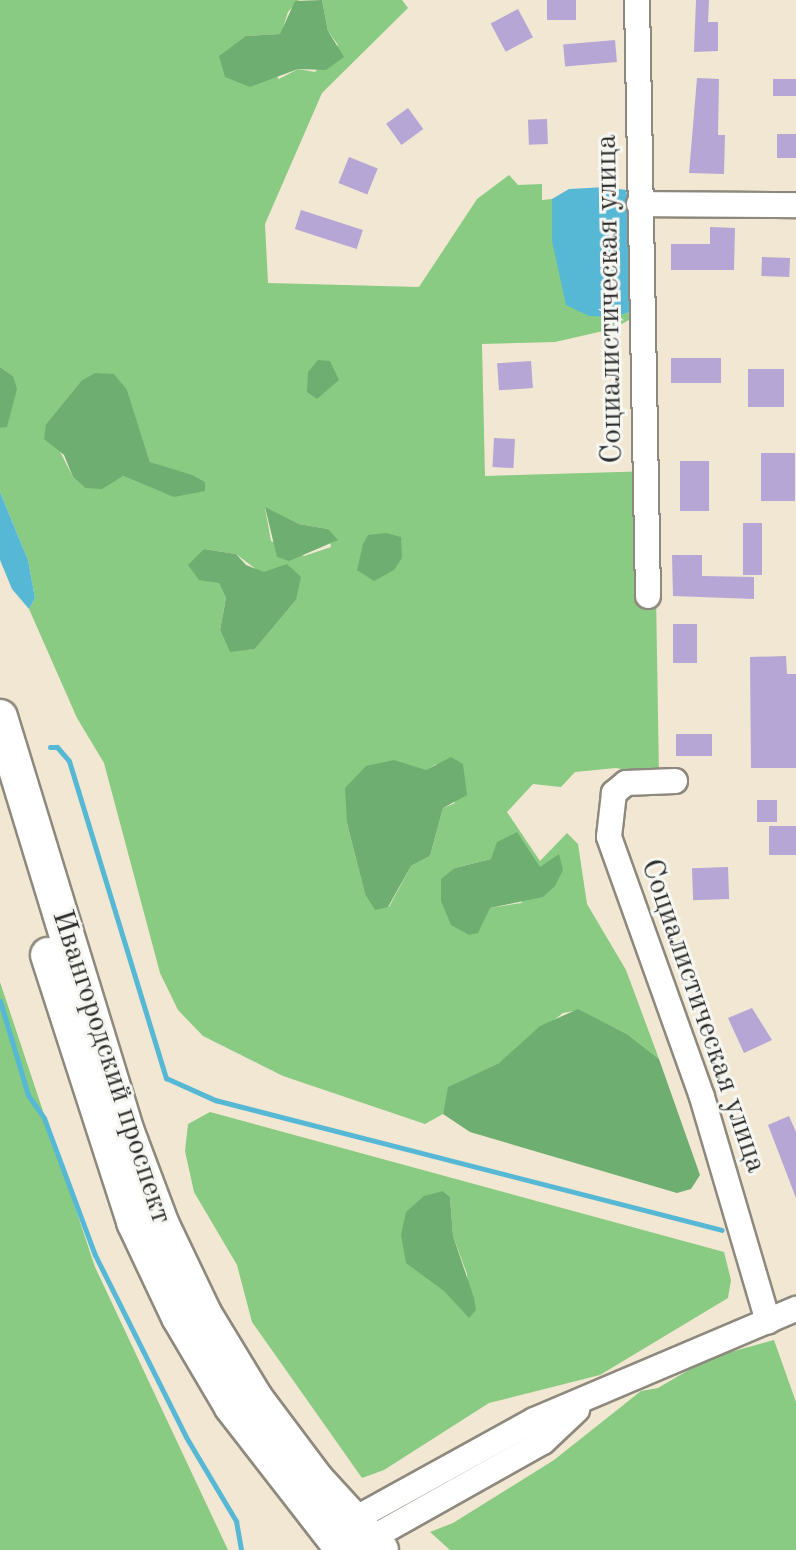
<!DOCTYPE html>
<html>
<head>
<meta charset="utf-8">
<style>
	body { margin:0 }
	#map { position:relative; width:796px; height:1550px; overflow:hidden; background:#f2e7d2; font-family:"Old Standard TT",serif }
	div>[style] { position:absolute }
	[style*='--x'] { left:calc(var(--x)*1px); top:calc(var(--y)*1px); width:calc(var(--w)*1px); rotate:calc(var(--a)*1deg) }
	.green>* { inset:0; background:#89cb83 }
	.forest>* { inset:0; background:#6eaf71 }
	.water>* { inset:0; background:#56b8d4 }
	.stream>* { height:5px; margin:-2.5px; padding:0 2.5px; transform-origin:2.5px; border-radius:2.5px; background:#56b8d4 }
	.building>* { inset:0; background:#b5a6d5; transform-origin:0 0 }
	.roads { filter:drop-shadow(2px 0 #8e897e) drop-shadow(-2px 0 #8e897e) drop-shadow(0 2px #8e897e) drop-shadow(0 -2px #8e897e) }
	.minor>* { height:24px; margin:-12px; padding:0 12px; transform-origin:12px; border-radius:12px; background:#fff }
	.highway>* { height:34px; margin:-17px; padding:0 17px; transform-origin:17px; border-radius:17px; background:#fff }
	span { translate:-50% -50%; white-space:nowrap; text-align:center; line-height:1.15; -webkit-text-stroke:6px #f6f6f2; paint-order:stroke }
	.street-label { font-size:30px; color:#2b2b2b }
</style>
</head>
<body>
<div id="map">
	<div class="green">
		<div style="clip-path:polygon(evenodd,0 0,299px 0,288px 12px,281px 34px,246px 36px,279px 79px,298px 69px,315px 72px,338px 45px,328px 31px,322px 0,402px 0,408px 8px,322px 93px,265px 224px,268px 283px,419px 287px,477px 199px,509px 175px,518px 185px,542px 184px,542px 200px,552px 199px,552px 241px,615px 317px,630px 312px,631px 319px,612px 329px,555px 342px,482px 344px,485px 476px,654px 471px,659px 776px,616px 768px,575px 772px,561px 787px,533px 784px,507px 812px,540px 861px,567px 833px,578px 844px,587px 904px,626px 970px,659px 1059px,627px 1034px,579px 1010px,563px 1013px,499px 1063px,449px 1087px,443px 1114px,425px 1124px,283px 1076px,203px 1036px,178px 1010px,160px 973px,104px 763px,77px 718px,29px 609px,35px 598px,28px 560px,0 492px,0 428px,7px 426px,13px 376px,0 367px,0 0,81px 381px,127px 391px,150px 462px,204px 482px,165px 493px,123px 476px,85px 488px,73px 477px,46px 424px,81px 381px,0 0,265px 508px,299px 524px,328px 529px,331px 547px,304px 556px,271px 541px,265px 508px,0 0,204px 549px,236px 554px,296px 600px,255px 649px,230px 651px,220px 630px,226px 598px,204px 549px,0 0,436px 764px,455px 803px,443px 808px,430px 856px,411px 866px,389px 907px,365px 894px,347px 823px,436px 764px,0 0,559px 855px,521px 903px,490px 908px,455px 868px,491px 859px,540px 868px,559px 855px)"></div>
		<div style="clip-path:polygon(0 982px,95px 1267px,228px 1550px,0 1550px)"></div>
		<div style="clip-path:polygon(evenodd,210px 1112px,724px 1252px,731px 1280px,728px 1298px,600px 1375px,489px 1403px,384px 1470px,362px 1478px,252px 1322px,237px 1265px,194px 1192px,185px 1151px,188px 1124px,210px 1112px,443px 1191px,450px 1197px,453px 1236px,467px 1274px,469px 1317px,444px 1290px,443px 1191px)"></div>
		<div style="clip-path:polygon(774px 1340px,796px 1402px,796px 1550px,450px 1550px,430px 1532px,453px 1523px,554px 1460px,641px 1391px,658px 1388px,709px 1358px)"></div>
	</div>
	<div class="forest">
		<div style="clip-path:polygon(322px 0,328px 31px,344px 57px,326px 70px,298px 69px,250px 87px,225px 77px,219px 56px,246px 36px,280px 34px,295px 1px)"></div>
		<div style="clip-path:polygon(318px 360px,330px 361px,339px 380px,317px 399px,307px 392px,308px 372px)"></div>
		<div style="clip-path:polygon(0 367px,13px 376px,17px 389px,7px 427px,0 428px)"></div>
		<div style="clip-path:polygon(95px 373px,114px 374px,127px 390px,150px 462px,192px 475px,205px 482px,205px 491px,174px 497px,123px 476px,102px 489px,85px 488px,73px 477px,64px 455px,44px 439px,46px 424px,81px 381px)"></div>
		<div style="clip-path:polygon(265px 507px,299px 524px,328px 529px,338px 540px,289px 561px,277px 557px)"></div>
		<div style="clip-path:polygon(386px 533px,401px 537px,402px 558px,394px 570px,374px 581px,357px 570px,363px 544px,368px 535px)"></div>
		<div style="clip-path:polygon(204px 549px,236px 554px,246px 565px,264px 572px,287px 564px,301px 577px,296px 600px,255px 649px,230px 652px,220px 630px,226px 598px,219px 583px,199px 580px,188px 565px)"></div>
		<div style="clip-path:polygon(451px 757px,463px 764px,467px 795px,443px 808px,430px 856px,411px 866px,388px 907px,375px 910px,365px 894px,347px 823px,345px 788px,366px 766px,394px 760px,426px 770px)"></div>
		<div style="clip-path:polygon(517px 832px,540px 867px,559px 854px,563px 870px,555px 886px,543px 897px,490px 908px,478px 933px,469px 935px,451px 925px,441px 901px,441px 879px,455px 868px,491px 859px,497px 842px)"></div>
		<div style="clip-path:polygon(578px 1009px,627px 1034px,659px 1059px,700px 1175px,691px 1189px,677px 1193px,470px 1132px,443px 1114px,448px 1087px,499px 1063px,540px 1026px)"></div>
		<div style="clip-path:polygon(443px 1191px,450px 1197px,453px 1236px,474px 1298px,476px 1310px,469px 1318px,444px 1291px,406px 1263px,401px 1235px,406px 1212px,424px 1196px)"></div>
	</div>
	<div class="water">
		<div style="clip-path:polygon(606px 187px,626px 190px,631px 213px,633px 302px,630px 312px,615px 317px,589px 316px,566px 305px,552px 241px,552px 199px,569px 189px)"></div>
		<div style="clip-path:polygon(0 492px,28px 560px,35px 598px,29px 609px,12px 589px,0 560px)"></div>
	</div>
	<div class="stream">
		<div style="--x:50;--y:747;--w:7;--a:0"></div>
		<div style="--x:57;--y:747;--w:18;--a:49"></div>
		<div style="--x:69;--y:761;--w:332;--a:73"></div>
		<div style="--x:166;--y:1078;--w:54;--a:24.2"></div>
		<div style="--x:215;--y:1100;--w:523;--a:14.38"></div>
		<div style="--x:0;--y:1001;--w:98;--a:73.4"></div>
		<div style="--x:28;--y:1095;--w:28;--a:55"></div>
		<div style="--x:44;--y:1118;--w:146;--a:69.6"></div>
		<div style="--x:95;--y:1255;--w:203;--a:63.4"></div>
		<div style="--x:186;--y:1437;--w:98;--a:59.2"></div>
		<div style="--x:236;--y:1521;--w:29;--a:80"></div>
	</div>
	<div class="building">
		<div style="left:547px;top:0;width:29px;height:20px"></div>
		<div style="clip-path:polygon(696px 0,709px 0,708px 22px,718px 22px,718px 51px,694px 52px)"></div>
		<div style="left:518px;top:9px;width:32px;height:31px;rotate:62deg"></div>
		<div style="left:615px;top:40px;width:22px;height:52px;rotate:85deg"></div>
		<div style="clip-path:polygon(697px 78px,719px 79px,718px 135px,725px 135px,724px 174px,689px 173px)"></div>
		<div style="left:773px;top:79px;width:23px;height:17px"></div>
		<div style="left:408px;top:108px;width:26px;height:27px;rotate:54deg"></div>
		<div style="left:547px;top:119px;width:25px;height:19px;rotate:88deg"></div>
		<div style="left:777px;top:134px;width:19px;height:24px"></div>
		<div style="left:349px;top:157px;width:31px;height:28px;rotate:22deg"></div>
		<div style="left:301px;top:210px;width:65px;height:20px;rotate:18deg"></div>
		<div style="clip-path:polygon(710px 227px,735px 228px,734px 270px,671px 270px,671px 244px,710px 244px)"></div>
		<div style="left:762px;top:257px;width:28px;height:19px;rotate:2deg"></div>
		<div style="left:671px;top:358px;width:50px;height:25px"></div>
		<div style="left:531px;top:361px;width:27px;height:34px;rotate:86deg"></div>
		<div style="left:784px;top:369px;width:38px;height:36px;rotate:90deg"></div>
		<div style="left:494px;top:438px;width:21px;height:29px;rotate:3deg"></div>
		<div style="left:761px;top:453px;width:34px;height:48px"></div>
		<div style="left:709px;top:461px;width:50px;height:29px;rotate:90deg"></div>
		<div style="left:743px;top:523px;width:19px;height:52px"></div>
		<div style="clip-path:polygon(672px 555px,702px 555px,702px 576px,754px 577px,754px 599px,673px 596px)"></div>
		<div style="left:697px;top:624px;width:39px;height:24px;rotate:90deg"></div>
		<div style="clip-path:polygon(786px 656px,787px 674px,796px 674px,796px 768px,751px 768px,750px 657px)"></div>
		<div style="left:712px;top:734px;width:22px;height:36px;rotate:90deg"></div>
		<div style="left:757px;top:800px;width:20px;height:22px"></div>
		<div style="left:769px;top:826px;width:27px;height:29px"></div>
		<div style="left:728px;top:867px;width:32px;height:36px;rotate:88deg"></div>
		<div style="clip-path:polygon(752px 1008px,772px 1040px,744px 1053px,728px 1018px)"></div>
		<div style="clip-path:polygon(789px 1116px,796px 1132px,796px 1198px,768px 1125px)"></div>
	</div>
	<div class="roads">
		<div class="minor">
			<div style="--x:637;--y:0;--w:596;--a:88.94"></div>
			<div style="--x:639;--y:204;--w:157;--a:0.4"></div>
			<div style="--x:675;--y:781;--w:49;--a:177.7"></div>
			<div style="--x:626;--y:783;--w:16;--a:140"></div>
			<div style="--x:614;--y:793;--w:44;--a:96.5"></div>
			<div style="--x:609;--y:837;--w:276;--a:70.3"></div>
			<div style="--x:702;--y:1097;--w:234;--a:73.6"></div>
			<div style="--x:353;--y:1520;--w:207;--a:-28.9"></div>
			<div style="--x:534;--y:1420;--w:285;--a:-23"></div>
			<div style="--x:370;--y:1539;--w:198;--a:-29.3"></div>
			<div style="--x:543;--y:1442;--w:47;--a:-43.3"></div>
		</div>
		<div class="highway">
			<div style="--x:0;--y:717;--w:434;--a:73"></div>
			<div style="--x:127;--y:1132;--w:99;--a:69.4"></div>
			<div style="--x:162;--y:1225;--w:100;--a:64.5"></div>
			<div style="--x:205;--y:1315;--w:98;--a:58.7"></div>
			<div style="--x:256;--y:1399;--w:100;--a:53.1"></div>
			<div style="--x:316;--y:1479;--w:96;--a:47.5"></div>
			<div style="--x:48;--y:955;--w:281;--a:72.1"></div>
			<div style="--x:134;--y:1222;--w:105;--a:64.7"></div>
			<div style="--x:179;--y:1317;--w:104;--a:59.5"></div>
			<div style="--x:232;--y:1407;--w:181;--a:52.2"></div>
		</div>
	</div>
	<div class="street-label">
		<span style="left:610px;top:299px;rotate:-91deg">Социалистическая улица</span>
		<span style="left:703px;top:1016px;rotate:71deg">Социалистическая улица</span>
		<span style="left:111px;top:1067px;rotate:72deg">Ивангородский проспект</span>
	</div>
</div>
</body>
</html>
